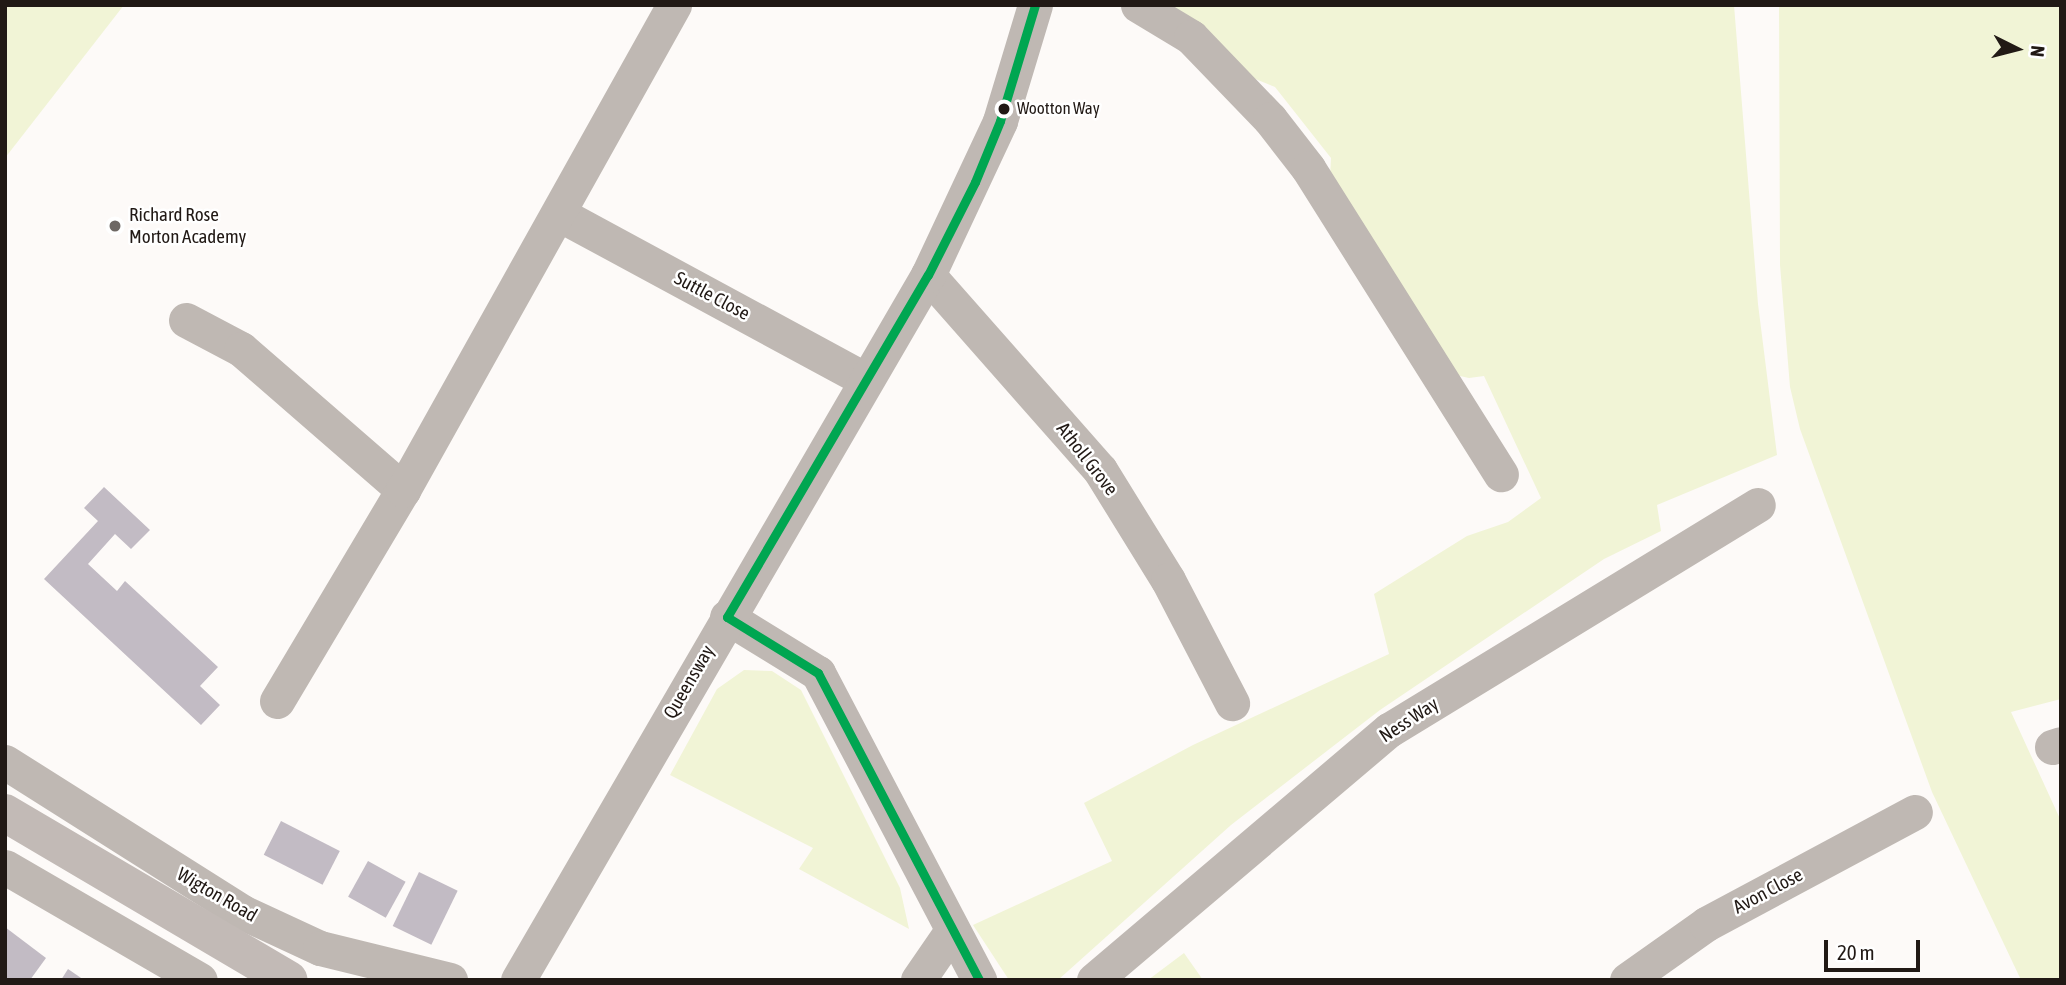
<!DOCTYPE html>
<html>
<head>
<meta charset="utf-8">
<style>
	body { margin:0 }
	#map { position:relative; width:2066px; height:985px; overflow:hidden; background:#fdfaf8; font-family:"Asap Condensed",sans-serif }
	div>[style] { position:absolute }
	[style*='--x'] { left:calc(var(--x)*1px); top:calc(var(--y)*1px); width:calc(var(--w)*1px); rotate:calc(var(--a)*1deg) }
	.green>* { inset:0; background:#f1f4d6 }
	.building>* { inset:0; background:#c2bbc4; transform-origin:0 0 }
	.minor>* { height:35px; margin:-17.5px; padding:0 17.5px; transform-origin:17.5px; border-radius:17.5px; background:#bfb8b3 }
	.primary>* { height:38px; margin:-19px; padding:0 19px; transform-origin:19px; border-radius:19px; background:#c2bab6 }
	.bus-1>* { height:9px; margin:-4.5px; padding:0 4.5px; transform-origin:4.5px; border-radius:4.5px; background:#00a651 }
	.dots>* { width:19px; height:19px; translate:-50% -50%; box-sizing:border-box; border:4px solid #fff; border-radius:50% }
	span { translate:-50% -50%; white-space:nowrap; text-align:center; line-height:1.15; -webkit-text-stroke:5px #fff; paint-order:stroke }
	.bus-label { font-size:17px; color:#211915 }
	.left { translate:0 -50%; text-align:left }
	.poi-label { font-size:19px; color:#211915 }
	.street-label { font-size:19px; color:#211915 }
	.frame { position:absolute; inset:0; border:7px solid #211915; pointer-events:none }
	.north { position:absolute; left:1982px; top:14px; width:70px; height:70px; -webkit-text-stroke:5px #fff; paint-order:stroke; rotate:96deg; font-size:19px; font-weight:700; line-height:28px; text-align:center; color:#211915 }
	.north::after { content:''; display:block; margin:auto; width:24px; height:32px; background:#211915; clip-path:polygon(50% 0,100% 100%,50% 72%,0 100%) }
	.scale { position:absolute; left:1824px; top:940px; width:96px; height:32px; box-sizing:border-box; border:4px solid #211915; border-top:0; padding-left:9px; font-size:21px; line-height:24px; white-space:nowrap; color:#211915; -webkit-text-stroke:5px #fff; paint-order:stroke }
</style>
</head>
<body>
<div id="map">
	<div class="green">
		<div style="clip-path:polygon(5px 5px,124px 5px,5px 158px)"></div>
		<div style="clip-path:polygon(1169px 5px,1734px 5px,1758px 304px,1777px 455px,1657px 505px,1661px 531px,1604px 559px,1380px 710px,1231px 825px,1058px 980px,1009px 980px,973px 925px,1112px 861px,1084px 803px,1193px 745px,1389px 654px,1374px 594px,1467px 536px,1508px 522px,1541px 498px,1484px 376px,1469px 378px,1451px 374px,1330px 177px,1331px 158px,1275px 87px,1248px 76px)"></div>
		<div style="clip-path:polygon(1779px 5px,2061px 5px,2061px 699px,2011px 712px,2061px 821px,2061px 980px,2021px 980px,1932px 792px,1800px 429px,1790px 387px,1780px 265px)"></div>
		<div style="clip-path:polygon(744px 670px,772px 671px,801px 690px,900px 888px,909px 929px,799px 869px,813px 848px,670px 775px,717px 689px)"></div>
		<div style="clip-path:polygon(1184px 953px,1203px 980px,1148px 980px)"></div>
	</div>
	<div class="building">
		<div style="clip-path:polygon(104px 487px,150px 530px,131px 549px,115px 534px,88px 564px,117px 591px,125px 581px,218px 667px,200px 686px,220px 705px,201px 725px,44px 579px,98px 521px,84px 508px)"></div>
		<div style="left:281px;top:821px;width:66px;height:38px;rotate:27deg"></div>
		<div style="left:368px;top:861px;width:43px;height:41px;rotate:29deg"></div>
		<div style="left:419px;top:872px;width:43px;height:60px;rotate:26deg"></div>
		<div style="clip-path:polygon(5px 927px,46px 958px,30px 980px,5px 980px)"></div>
		<div style="clip-path:polygon(68px 969px,84px 980px,61px 980px)"></div>
	</div>
	<div class="minor">
		<div style="--x:1138;--y:5;--w:62;--a:31.1"></div>
		<div style="--x:1191;--y:37;--w:114;--a:46.1"></div>
		<div style="--x:1270;--y:119;--w:62;--a:52.2"></div>
		<div style="--x:1308;--y:168;--w:362;--a:57.8"></div>
		<div style="--x:559;--y:214;--w:347;--a:28.4"></div>
		<div style="--x:928;--y:275;--w:260;--a:48.6"></div>
		<div style="--x:1100;--y:470;--w:129;--a:58.3"></div>
		<div style="--x:1168;--y:580;--w:139;--a:62.5"></div>
		<div style="--x:186;--y:320;--w:62;--a:27.8"></div>
		<div style="--x:241;--y:349;--w:215;--a:41"></div>
		<div style="--x:727;--y:617;--w:107;--a:31.6"></div>
		<div style="--x:818;--y:673;--w:347;--a:62.3"></div>
		<div style="--x:277;--y:701;--w:246;--a:-59.2"></div>
		<div style="--x:403;--y:490;--w:556;--a:-60.81"></div>
		<div style="--x:2052;--y:747;--w:9;--a:-18"></div>
		<div style="--x:5;--y:762;--w:280;--a:32.3"></div>
		<div style="--x:242;--y:912;--w:86;--a:24.8"></div>
		<div style="--x:320;--y:948;--w:134;--a:13.8"></div>
		<div style="--x:5;--y:867;--w:225;--a:30.1"></div>
		<div style="--x:518;--y:980;--w:816;--a:-59.82"></div>
		<div style="--x:928;--y:275;--w:170;--a:-64.9"></div>
		<div style="--x:1000;--y:121;--w:121;--a:-73.2"></div>
		<div style="--x:918;--y:980;--w:58;--a:-55.5"></div>
		<div style="--x:1094;--y:980;--w:387;--a:-40.3"></div>
		<div style="--x:1389;--y:730;--w:432;--a:-31.4"></div>
		<div style="--x:1627;--y:980;--w:97;--a:-35.3"></div>
		<div style="--x:1706;--y:924;--w:237;--a:-28.2"></div>
	</div>
	<div class="primary">
		<div style="--x:5;--y:813;--w:329;--a:30.5"></div>
	</div>
	<div class="bus-1">
		<div style="--x:727;--y:617;--w:397;--a:-59.6"></div>
		<div style="--x:928;--y:275;--w:104;--a:-63.2"></div>
		<div style="--x:975;--y:182;--w:66;--a:-67.7"></div>
		<div style="--x:1000;--y:121;--w:121;--a:-73.2"></div>
		<div style="--x:727;--y:617;--w:107;--a:31.6"></div>
		<div style="--x:818;--y:673;--w:347;--a:62.3"></div>
	</div>
	<div class="dots">
		<div style="left:1004px;top:109px;background:#211915"></div>
		<div style="left:115px;top:226px;background:#6e6864"></div>
	</div>
	<div class="bus-label">
		<span class="left" style="left:1017px;top:109px">Wootton Way</span>
	</div>
	<div class="poi-label">
		<span class="left" style="left:129px;top:226px">Richard Rose<br>Morton Academy</span>
	</div>
	<div class="street-label">
		<span style="left:712px;top:296px;rotate:28deg">Suttle Close</span>
		<span style="left:1087px;top:459px;rotate:52deg">Atholl Grove</span>
		<span style="left:689px;top:682px;rotate:-60deg">Queensway</span>
		<span style="left:1409px;top:720px;rotate:-33deg">Ness Way</span>
		<span style="left:1768px;top:891px;rotate:-28deg">Avon Close</span>
		<span style="left:217px;top:895px;rotate:30deg">Wigton Road</span>
	</div>
	<div class="frame"></div>
	<div class="north">N</div>
	<div class="scale">20 m</div>
</div>
</body>
</html>
